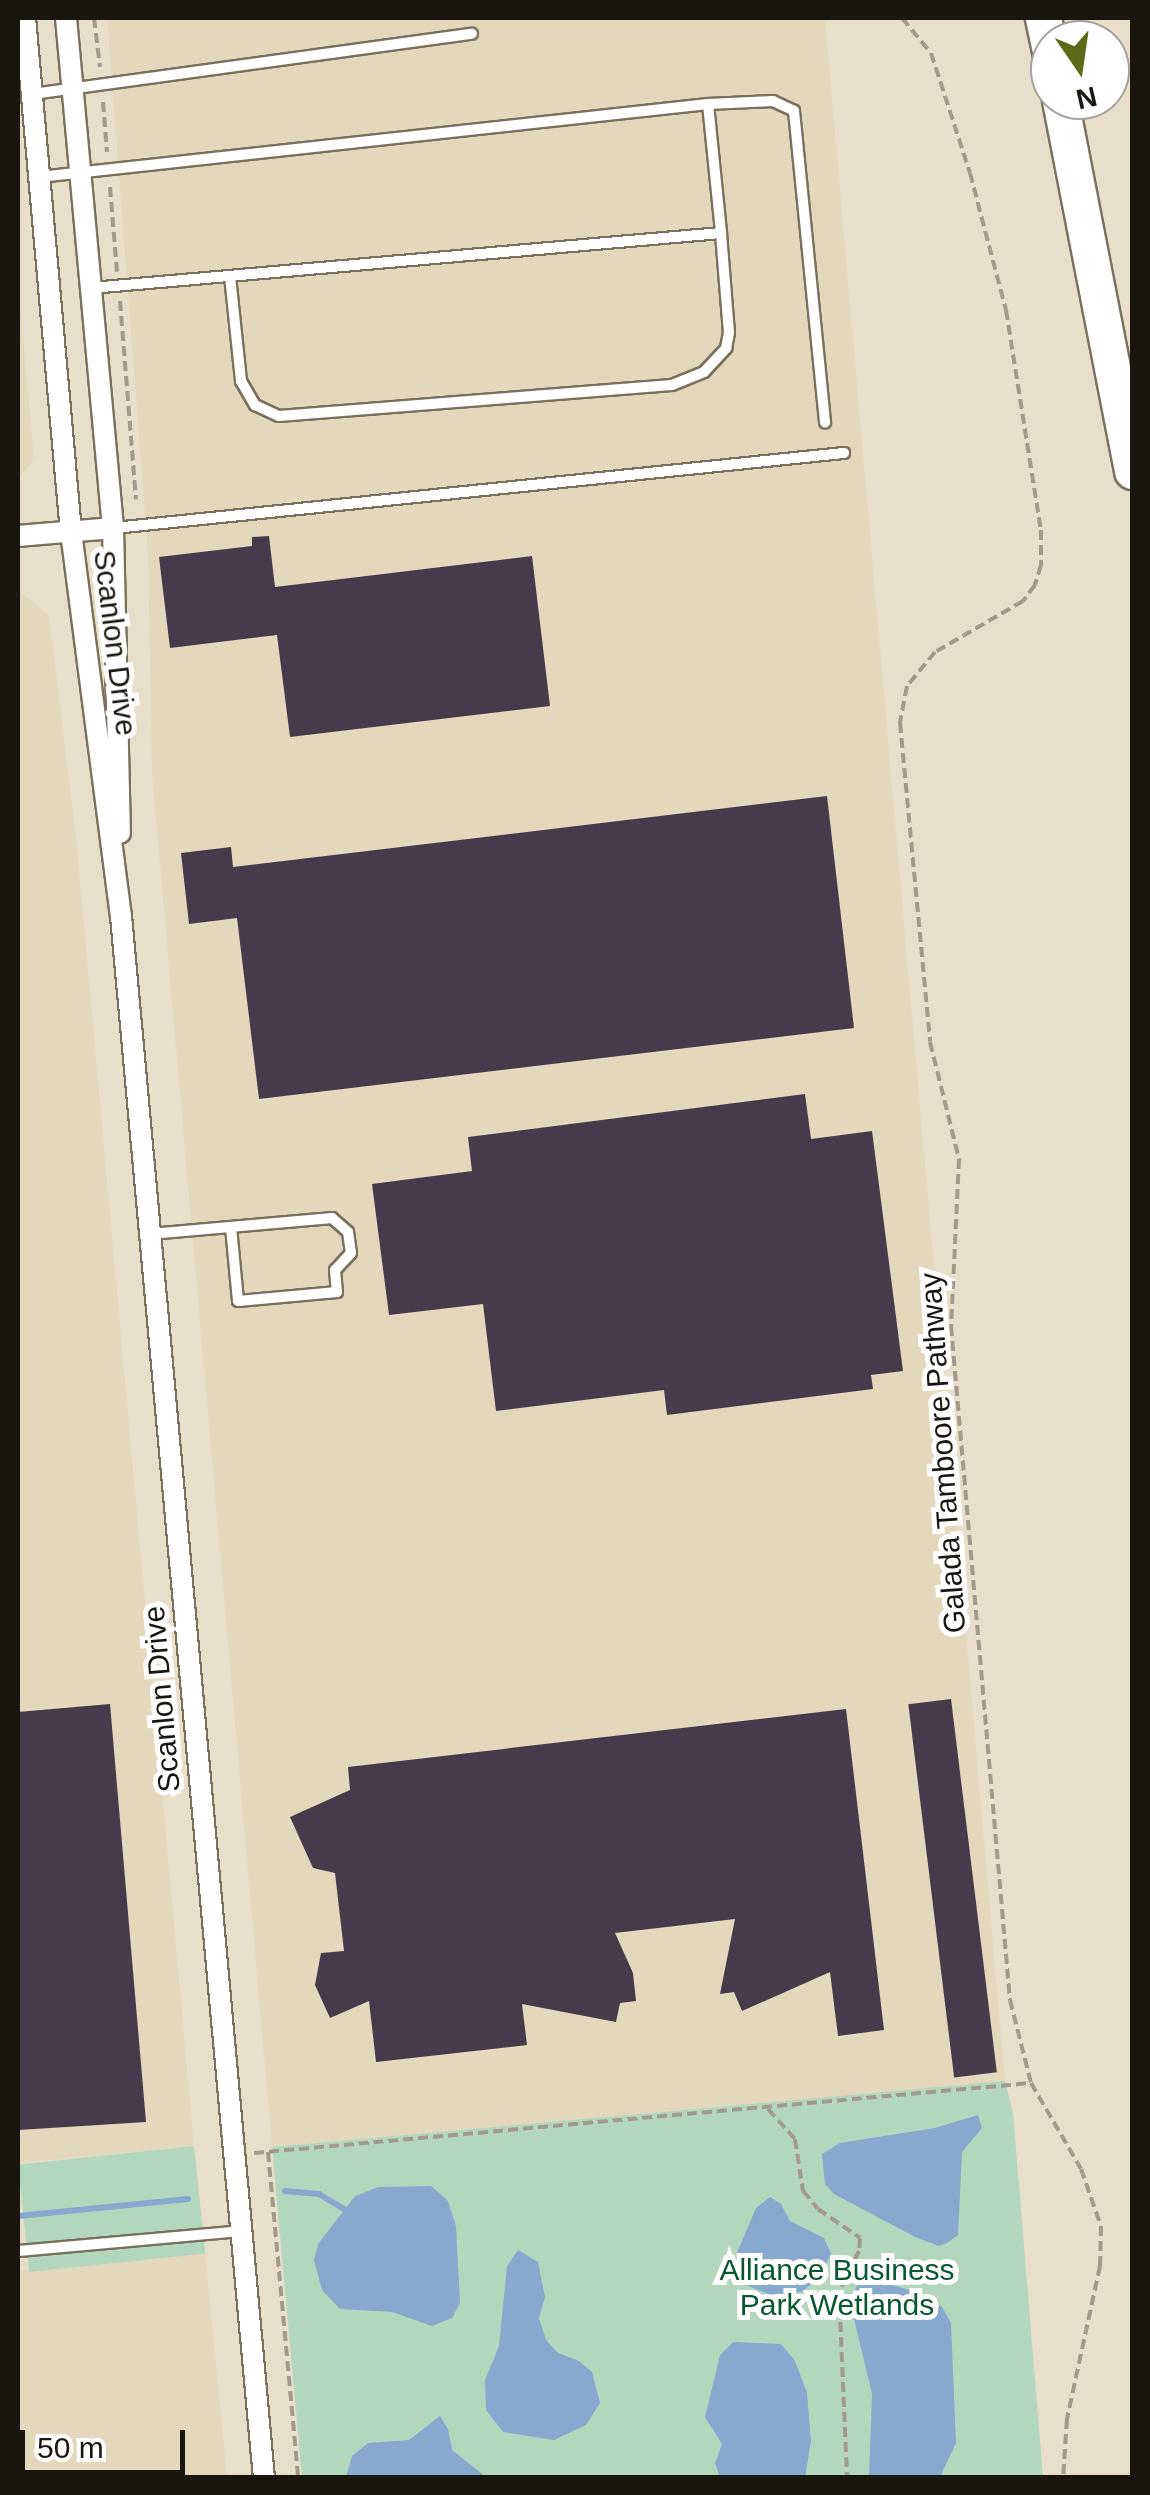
<!DOCTYPE html>
<html>
<head>
<meta charset="utf-8">
<style>
	body { margin:0 }
	#map { position:relative; width:1150px; height:2495px; overflow:hidden; background:#e7dfca; font-family:Helvetica,sans-serif }
	div>[style] { position:absolute }
	[style*='--x'] { left:calc(var(--x)*1px); top:calc(var(--y)*1px); width:calc(var(--w)*1px); rotate:calc(var(--a)*1deg) }
	.built>* { inset:0; background:#e3d8bb }
	.green>* { inset:0; background:#b3d7bd; transform-origin:0 0 }
	.water>* { inset:0; background:#89a8d0 }
	.stream>* { height:6px; margin:-3px; padding:0 3px; transform-origin:3px; border-radius:3px; background:#89a8d0 }
	.building>* { inset:0; background:#453b4b; transform-origin:0 0 }
	.path>* { height:4px; margin-top:-2px; transform-origin:0; background:repeating-linear-gradient(90deg,#a29b8b 0 10px,transparent 0 15px) }
	.roads { filter:drop-shadow(2px 0 #78715e) drop-shadow(-2px 0 #78715e) drop-shadow(0 2px #78715e) drop-shadow(0 -2px #78715e) }
	.service>* { height:10px; margin:-5px; padding:0 5px; transform-origin:5px; border-radius:5px; background:#fff }
	.minor>* { height:20px; margin:-10px; padding:0 10px; transform-origin:10px; border-radius:10px; background:#fff }
	.motorway>* { height:35px; margin:-17.5px; padding:0 17.5px; transform-origin:17.5px; border-radius:17.5px; background:#fff }
	span { translate:-50% -50%; white-space:nowrap; text-align:center; line-height:1.15; -webkit-text-stroke:10px #fff; paint-order:stroke }
	.street-label { font-size:30px; color:#19160f }
	.park-label { font-size:30px; color:#075830 }
	.frame { position:absolute; inset:0; border:20px solid #19160f; pointer-events:none }
	.north { position:absolute; left:1030px; top:20px; width:100px; height:100px; box-sizing:border-box; background:#fff; border:2px solid #a3a29f; border-radius:50%; rotate:167deg; font-size:28px; font-weight:700; line-height:40px; text-align:center; color:#19160f }
	.north::after { content:''; display:block; margin:auto; width:35px; height:45px; background:#5a6a16; clip-path:polygon(50% 0,100% 100%,50% 72%,0 100%) }
	.scale { position:absolute; left:20px; top:2430px; width:165px; height:45px; box-sizing:border-box; border:5px solid #19160f; border-top:0; padding-left:12px; font-size:30px; line-height:35px; white-space:nowrap; color:#19160f; -webkit-text-stroke:8px #fff; paint-order:stroke }
</style>
</head>
<body>
<div id="map">
	<div class="built">
		<div style="clip-path:polygon(107px 18px,825px 18px,1005px 2081px,272px 2147px,152px 773px,148px 554px)"></div>
		<div style="clip-path:polygon(18px 281px,34px 459px,18px 479px)"></div>
		<div style="clip-path:polygon(18px 590px,49px 615px,76px 837px,194px 2146px,18px 2163px)"></div>
		<div style="clip-path:polygon(205px 2253px,227px 2477px,18px 2478px,18px 2271px)"></div>
	</div>
	<div class="green">
		<div style="clip-path:polygon(1005px 2081px,1013px 2113px,1043px 2477px,302px 2477px,272px 2147px)"></div>
		<div style="left:194px;top:2146px;width:108px;height:177px;rotate:84deg"></div>
	</div>
	<div class="water">
		<div style="clip-path:polygon(978px 2115px,982px 2128px,962px 2152px,958px 2235px,947px 2243px,939px 2246px,915px 2237px,834px 2194px,825px 2184px,822px 2154px,840px 2143px,935px 2128px)"></div>
		<div style="clip-path:polygon(431px 2186px,448px 2201px,456px 2226px,460px 2303px,452px 2318px,432px 2326px,392px 2312px,340px 2309px,322px 2290px,314px 2260px,318px 2244px,355px 2196px,379px 2187px)"></div>
		<div style="clip-path:polygon(770px 2197px,781px 2204px,790px 2221px,824px 2238px,831px 2254px,819px 2277px,803px 2291px,778px 2298px,736px 2281px,730px 2269px,756px 2208px)"></div>
		<div style="clip-path:polygon(518px 2250px,538px 2262px,545px 2297px,539px 2318px,546px 2340px,558px 2353px,579px 2361px,592px 2372px,600px 2403px,586px 2425px,554px 2440px,503px 2432px,486px 2410px,485px 2380px,499px 2346px,507px 2266px)"></div>
		<div style="clip-path:polygon(866px 2277px,926px 2295px,942px 2307px,951px 2323px,956px 2443px,940px 2477px,869px 2477px,872px 2394px,851px 2306px,856px 2287px)"></div>
		<div style="clip-path:polygon(733px 2342px,781px 2344px,795px 2361px,807px 2393px,811px 2441px,805px 2477px,720px 2477px,715px 2463px,722px 2444px,705px 2417px,720px 2355px)"></div>
		<div style="clip-path:polygon(440px 2416px,448px 2429px,452px 2450px,486px 2477px,346px 2477px,352px 2456px,368px 2443px,409px 2440px)"></div>
	</div>
	<div class="stream">
		<div style="--x:285;--y:2191;--w:34;--a:5"></div>
		<div style="--x:319;--y:2194;--w:35;--a:31"></div>
		<div style="--x:18;--y:2216;--w:171;--a:-5.7"></div>
	</div>
	<div class="building">
		<div style="clip-path:polygon(269px 536px,275px 587px,532px 556px,550px 706px,290px 737px,277px 635px,170px 648px,159px 557px,252px 546px,252px 537px)"></div>
		<div style="clip-path:polygon(827px 796px,854px 1028px,259px 1099px,237px 918px,189px 924px,181px 853px,231px 847px,233px 867px)"></div>
		<div style="clip-path:polygon(805px 1094px,811px 1139px,872px 1131px,903px 1371px,871px 1375px,873px 1389px,667px 1415px,664px 1390px,496px 1411px,483px 1304px,389px 1315px,372px 1184px,472px 1171px,468px 1137px)"></div>
		<div style="left:951px;top:1699px;width:376px;height:43px;rotate:83deg"></div>
		<div style="clip-path:polygon(110px 1704px,146px 2122px,18px 2130px,18px 1712px)"></div>
		<div style="clip-path:polygon(846px 1709px,884px 2030px,838px 2036px,830px 1972px,742px 2011px,734px 1992px,720px 1994px,735px 1919px,615px 1933px,633px 1973px,636px 2001px,620px 2003px,616px 2022px,522px 2004px,527px 2045px,376px 2062px,369px 2001px,330px 2018px,315px 1985px,321px 1953px,344px 1951px,335px 1873px,313px 1868px,290px 1817px,350px 1790px,348px 1767px)"></div>
	</div>
	<div class="path">
		<div style="--x:94;--y:18;--w:49;--a:83"></div>
		<div style="--x:902;--y:18;--w:45;--a:50.4"></div>
		<div style="--x:931;--y:53;--w:126;--a:72"></div>
		<div style="--x:970;--y:173;--w:142;--a:75.3"></div>
		<div style="--x:1006;--y:310;--w:223;--a:81"></div>
		<div style="--x:1041;--y:530;--w:35;--a:90"></div>
		<div style="--x:1041;--y:565;--w:21;--a:107"></div>
		<div style="--x:1035;--y:585;--w:20;--a:127"></div>
		<div style="--x:1023;--y:601;--w:102;--a:149.9"></div>
		<div style="--x:935;--y:652;--w:44;--a:129.5"></div>
		<div style="--x:907;--y:686;--w:38;--a:101"></div>
		<div style="--x:900;--y:723;--w:320;--a:84.6"></div>
		<div style="--x:930;--y:1042;--w:121;--a:76.1"></div>
		<div style="--x:959;--y:1159;--w:167;--a:92.7"></div>
		<div style="--x:951;--y:1326;--w:677;--a:85"></div>
		<div style="--x:1010;--y:2000;--w:86;--a:75.8"></div>
		<div style="--x:1031;--y:2083;--w:99;--a:59.8"></div>
		<div style="--x:1081;--y:2169;--w:60;--a:70.7"></div>
		<div style="--x:1101;--y:2226;--w:40;--a:91.4"></div>
		<div style="--x:1100;--y:2266;--w:157;--a:102.2"></div>
		<div style="--x:1067;--y:2419;--w:59;--a:93.9"></div>
		<div style="--x:103;--y:102;--w:50;--a:85.4"></div>
		<div style="--x:110;--y:187;--w:85;--a:85.3"></div>
		<div style="--x:120;--y:301;--w:199;--a:85.4"></div>
		<div style="--x:768;--y:2109;--w:40;--a:48"></div>
		<div style="--x:795;--y:2139;--w:53;--a:81.3"></div>
		<div style="--x:803;--y:2191;--w:23;--a:50"></div>
		<div style="--x:818;--y:2209;--w:51;--a:34.6"></div>
		<div style="--x:860;--y:2238;--w:13;--a:94"></div>
		<div style="--x:859;--y:2251;--w:46;--a:116"></div>
		<div style="--x:839;--y:2292;--w:186;--a:87.5"></div>
		<div style="--x:268;--y:2152;--w:327;--a:84.7"></div>
		<div style="--x:254;--y:2153;--w:780;--a:-5.15"></div>
	</div>
	<div class="roads">
		<div class="service">
			<div style="--x:32;--y:94;--w:444;--a:-7.8"></div>
			<div style="--x:708;--y:104;--w:65;--a:-2.6"></div>
			<div style="--x:773;--y:101;--w:23;--a:25"></div>
			<div style="--x:794;--y:111;--w:313;--a:84.3"></div>
			<div style="--x:39;--y:177;--w:673;--a:-6.23"></div>
			<div style="--x:708;--y:104;--w:130;--a:84.2"></div>
			<div style="--x:721;--y:233;--w:632;--a:175.01"></div>
			<div style="--x:230;--y:276;--w:106;--a:84"></div>
			<div style="--x:241;--y:381;--w:28;--a:60"></div>
			<div style="--x:255;--y:405;--w:26;--a:25"></div>
			<div style="--x:279;--y:416;--w:394;--a:-4.5"></div>
			<div style="--x:672;--y:385;--w:35;--a:-22"></div>
			<div style="--x:704;--y:372;--w:33;--a:-47"></div>
			<div style="--x:726;--y:348;--w:15;--a:-79"></div>
			<div style="--x:729;--y:333;--w:100;--a:-94.6"></div>
			<div style="--x:114;--y:528;--w:734;--a:-5.87"></div>
			<div style="--x:150;--y:1234;--w:183;--a:-5"></div>
			<div style="--x:332;--y:1218;--w:21;--a:41"></div>
			<div style="--x:348;--y:1232;--w:21;--a:82"></div>
			<div style="--x:351;--y:1253;--w:23;--a:133"></div>
			<div style="--x:335;--y:1270;--w:22;--a:85"></div>
			<div style="--x:337;--y:1292;--w:99;--a:174.8"></div>
			<div style="--x:238;--y:1301;--w:74;--a:-95.4"></div>
			<div style="--x:18;--y:2251;--w:224;--a:-5.1"></div>
		</div>
		<div class="minor">
			<div style="--x:25;--y:18;--w:516;--a:84.89"></div>
			<div style="--x:71;--y:532;--w:387;--a:82.6"></div>
			<div style="--x:121;--y:916;--w:1569;--a:84.77"></div>
			<div style="--x:66;--y:18;--w:512;--a:84.73"></div>
			<div style="--x:113;--y:528;--w:305;--a:88.7"></div>
			<div style="--x:18;--y:536;--w:95;--a:-4.8"></div>
		</div>
		<div class="motorway">
			<div style="--x:1043;--y:18;--w:35;--a:78"></div>
			<div style="--x:1060;--y:100;--w:378;--a:79"></div>
		</div>
	</div>
	<div class="street-label">
		<span style="left:115px;top:643px;rotate:83deg">Scanlon Drive</span>
		<span style="left:943px;top:1453px;rotate:-94deg">Galada Tamboore Pathway</span>
		<span style="left:162px;top:1699px;rotate:-95deg">Scanlon Drive</span>
	</div>
	<div class="park-label">
		<span style="left:837px;top:2287px">Alliance Business<br>Park Wetlands</span>
	</div>
	<div class="frame"></div>
	<div class="north">N</div>
	<div class="scale">50 m</div>
</div>
</body>
</html>
